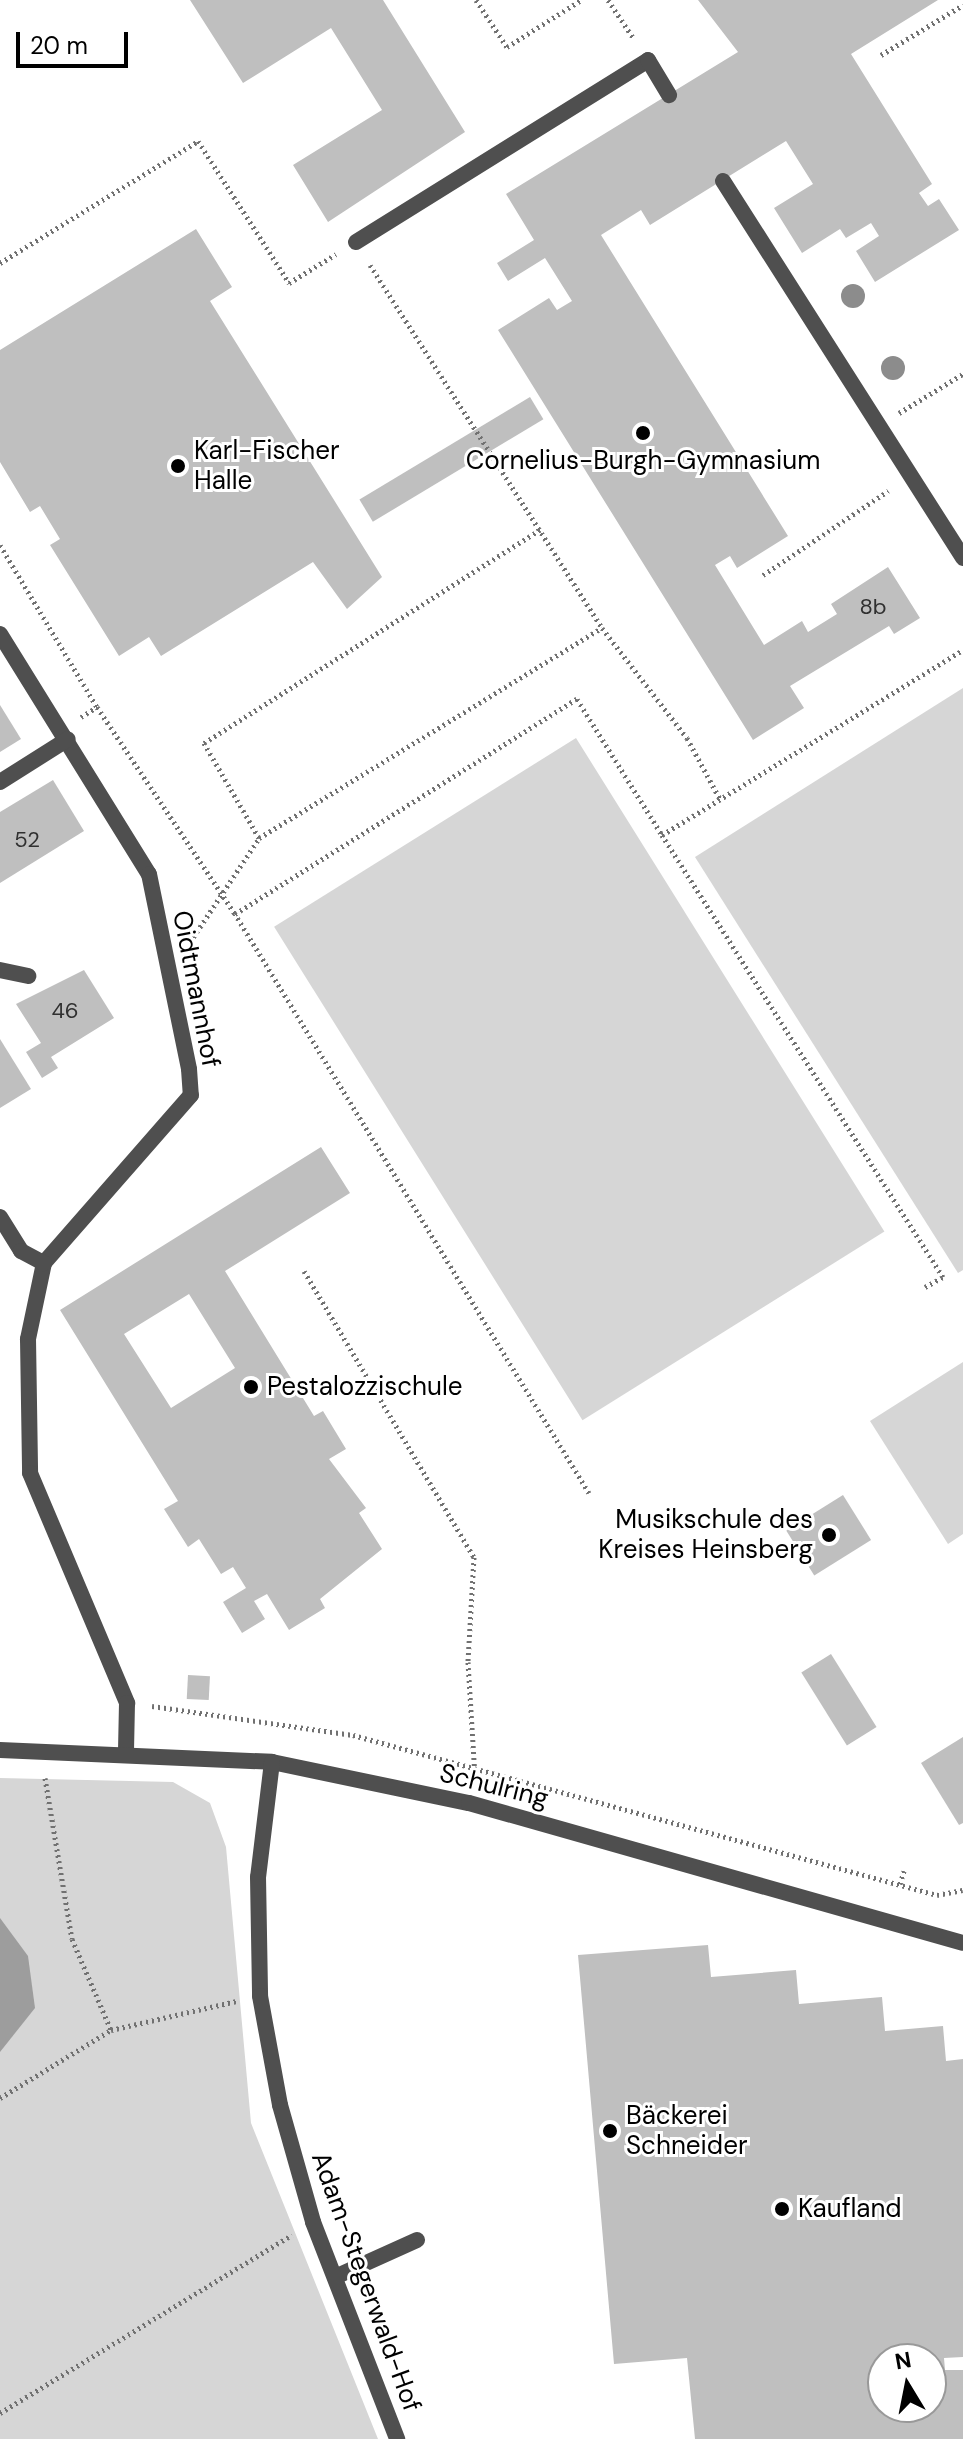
<!DOCTYPE html>
<html>
<head>
<meta charset="utf-8">
<style>
	body { margin:0 }
	#map { position:relative; width:963px; height:2439px; overflow:hidden; background:#fff; font-family:"DM Sans",sans-serif }
	div>[style] { position:absolute }
	[style*='--x'] { left:calc(var(--x)*1px); top:calc(var(--y)*1px); width:calc(var(--w)*1px); rotate:calc(var(--a)*1deg) }
	.green>* { inset:0; background:#d6d6d6; transform-origin:0 0 }
	.water>* { inset:0; background:#9d9d9d }
	.building>* { inset:0; background:#bfbfbf; transform-origin:0 0 }
	.path>* { height:5px; margin-top:-2.5px; transform-origin:0; background:repeating-linear-gradient(90deg,#717171 0 2px,transparent 0 6px) }
	.service>* { height:16px; margin:-8px; padding:0 8px; transform-origin:8px; border-radius:8px; background:#4f4f4f }
	.minor>* { height:16px; margin:-8px; padding:0 8px; transform-origin:8px; border-radius:8px; background:#4f4f4f }
	.trees>* { width:24px; height:24px; margin:-12px; border-radius:50%; background:#8c8c8c }
	.dots>* { width:22px; height:22px; translate:-50% -50%; box-sizing:border-box; border:4px solid #fff; border-radius:50% }
	span { translate:-50% -50%; white-space:nowrap; text-align:center; line-height:1.15; -webkit-text-stroke:6px #fff; paint-order:stroke }
	.number-label { font-size:22px; color:#303030 }
	.number-label span { -webkit-text-stroke-width:0 }
	.poi-label { font-size:26px; color:#000 }
	.left { translate:0 -50%; text-align:left }
	.right { translate:-100% -50%; text-align:right }
	.street-label { font-size:26px; color:#000 }
	.north { position:absolute; left:867px; top:2343px; width:80px; height:80px; box-sizing:border-box; background:#fff; border:2px solid #999; border-radius:50%; rotate:350deg; font-size:22px; font-weight:700; line-height:32px; text-align:center; color:#000 }
	.north::after { content:''; display:block; margin:auto; width:28px; height:36px; background:#000; clip-path:polygon(50% 0,100% 100%,50% 72%,0 100%) }
	.scale { position:absolute; left:16px; top:32px; width:112px; height:36px; box-sizing:border-box; border:4px solid #000; border-top:0; padding-left:10px; font-size:24px; line-height:28px; white-space:nowrap; color:#000; -webkit-text-stroke:6px #fff; paint-order:stroke }
</style>
</head>
<body>
<div id="map">
	<div class="green">
		<div style="clip-path:polygon(963px 688px,963px 1270px,958px 1273px,695px 857px)"></div>
		<div style="left:576px;top:738px;width:582px;height:356px;rotate:58deg"></div>
		<div style="clip-path:polygon(963px 1362px,963px 1534px,948px 1544px,870px 1421px)"></div>
		<div style="clip-path:polygon(0 1778px,173px 1782px,210px 1803px,226px 1847px,251px 2123px,378px 2439px,0 2439px)"></div>
	</div>
	<div class="water">
		<div style="clip-path:polygon(0 1918px,28px 1956px,35px 2008px,0 2052px)"></div>
	</div>
	<div class="building">
		<div style="clip-path:polygon(190px 0,383px 0,465px 132px,328px 222px,293px 165px,382px 110px,331px 28px,243px 83px)"></div>
		<div style="clip-path:polygon(698px 0,938px 0,851px 54px,932px 184px,919px 193px,928px 206px,939px 199px,959px 230px,875px 282px,856px 251px,879px 236px,871px 223px,846px 238px,840px 229px,802px 253px,774px 208px,813px 184px,786px 141px,650px 225px,641px 210px,601px 235px,788px 536px,737px 568px,730px 556px,715px 565px,764px 645px,802px 621px,808px 632px,837px 614px,831px 604px,888px 567px,920px 618px,894px 634px,889px 626px,790px 686px,804px 708px,753px 740px,498px 330px,549px 298px,557px 310px,572px 301px,545px 258px,508px 281px,497px 263px,534px 240px,506px 194px,738px 52px)"></div>
		<div style="clip-path:polygon(196px 229px,232px 287px,210px 301px,382px 577px,347px 609px,313px 562px,161px 656px,149px 637px,119px 656px,50px 545px,60px 539px,40px 506px,30px 512px,0 462px,0 350px)"></div>
		<div style="left:530px;top:397px;width:26px;height:199px;rotate:59deg"></div>
		<div style="clip-path:polygon(0 705px,21px 739px,0 752px)"></div>
		<div style="clip-path:polygon(53px 780px,84px 831px,0 883px,0 812px)"></div>
		<div style="clip-path:polygon(84px 970px,114px 1018px,51px 1057px,58px 1068px,42px 1078px,26px 1052px,41px 1043px,16px 1004px)"></div>
		<div style="clip-path:polygon(0 1039px,31px 1089px,0 1108px)"></div>
		<div style="clip-path:polygon(evenodd,321px 1147px,350px 1193px,225px 1271px,314px 1416px,323px 1411px,346px 1449px,329px 1459px,366px 1508px,359px 1513px,382px 1549px,320px 1599px,325px 1608px,289px 1630px,267px 1594px,254px 1601px,265px 1619px,242px 1633px,223px 1602px,246px 1588px,233px 1567px,221px 1574px,199px 1539px,188px 1547px,164px 1509px,178px 1501px,60px 1310px,321px 1147px,189px 1294px,235px 1368px,171px 1408px,124px 1334px,189px 1294px)"></div>
		<div style="left:843px;top:1495px;width:53px;height:67px;rotate:58deg"></div>
		<div style="left:831px;top:1654px;width:86px;height:35px;rotate:58deg"></div>
		<div style="left:188px;top:1675px;width:22px;height:24px;rotate:3deg"></div>
		<div style="clip-path:polygon(963px 1737px,963px 1823px,959px 1825px,921px 1763px)"></div>
		<div style="clip-path:polygon(evenodd,708px 1945px,711px 1977px,796px 1970px,799px 2004px,882px 1997px,885px 2031px,943px 2026px,946px 2061px,963px 2059px,963px 2357px,944px 2358px,945px 2370px,963px 2370px,963px 2439px,695px 2439px,687px 2358px,614px 2364px,578px 1955px,708px 1945px,883px 2359px,931px 2359px,931px 2407px,883px 2407px,883px 2359px)"></div>
	</div>
	<div class="path">
		<div style="--x:476;--y:0;--w:56;--a:56.6"></div>
		<div style="--x:507;--y:47;--w:88;--a:-32.4"></div>
		<div style="--x:608;--y:0;--w:47;--a:56.3"></div>
		<div style="--x:881;--y:55;--w:96;--a:-31.4"></div>
		<div style="--x:0;--y:263;--w:233;--a:-31.6"></div>
		<div style="--x:198;--y:141;--w:169;--a:57.3"></div>
		<div style="--x:289;--y:283;--w:55;--a:-31.7"></div>
		<div style="--x:370;--y:265;--w:431;--a:57.4"></div>
		<div style="--x:899;--y:413;--w:75;--a:-31.4"></div>
		<div style="--x:0;--y:545;--w:189;--a:59.1"></div>
		<div style="--x:763;--y:575;--w:151;--a:-33.9"></div>
		<div style="--x:81;--y:717;--w:19;--a:-32"></div>
		<div style="--x:97;--y:707;--w:249;--a:56.3"></div>
		<div style="--x:259;--y:838;--w:110;--a:-120.1"></div>
		<div style="--x:204;--y:743;--w:398;--a:-32.4"></div>
		<div style="--x:190;--y:942;--w:125;--a:-56.4"></div>
		<div style="--x:259;--y:838;--w:402;--a:-31.5"></div>
		<div style="--x:602;--y:628;--w:139;--a:52.3"></div>
		<div style="--x:687;--y:738;--w:69;--a:61.6"></div>
		<div style="--x:304;--y:1271;--w:333;--a:59.3"></div>
		<div style="--x:474;--y:1557;--w:105;--a:93.3"></div>
		<div style="--x:468;--y:1662;--w:116;--a:86.5"></div>
		<div style="--x:925;--y:1287;--w:21;--a:-29"></div>
		<div style="--x:943;--y:1277;--w:524;--a:-122.45"></div>
		<div style="--x:662;--y:835;--w:353;--a:-31.6"></div>
		<div style="--x:589;--y:1493;--w:679;--a:-121.44"></div>
		<div style="--x:235;--y:914;--w:404;--a:-32.2"></div>
		<div style="--x:577;--y:699;--w:160;--a:58"></div>
		<div style="--x:152;--y:1706;--w:203;--a:8.2"></div>
		<div style="--x:353;--y:1735;--w:606;--a:15.32"></div>
		<div style="--x:937;--y:1895;--w:26;--a:-11"></div>
		<div style="--x:45;--y:1778;--w:163;--a:80.5"></div>
		<div style="--x:72;--y:1939;--w:99;--a:66.8"></div>
		<div style="--x:900;--y:1884;--w:14;--a:-73"></div>
		<div style="--x:0;--y:2098;--w:130;--a:-31.5"></div>
		<div style="--x:111;--y:2030;--w:129;--a:-13"></div>
		<div style="--x:0;--y:2413;--w:342;--a:-31.4"></div>
	</div>
	<div class="service">
		<div style="--x:723;--y:181;--w:447;--a:57.5"></div>
		<div style="--x:356;--y:242;--w:344;--a:-31.9"></div>
		<div style="--x:648;--y:60;--w:41;--a:59"></div>
		<div style="--x:0;--y:634;--w:282;--a:58.2"></div>
		<div style="--x:149;--y:874;--w:199;--a:78.4"></div>
		<div style="--x:189;--y:1069;--w:26;--a:86"></div>
		<div style="--x:191;--y:1095;--w:223;--a:131.2"></div>
		<div style="--x:44;--y:1263;--w:78;--a:101.9"></div>
		<div style="--x:28;--y:1339;--w:134;--a:89.1"></div>
		<div style="--x:30;--y:1473;--w:250;--a:67.1"></div>
		<div style="--x:127;--y:1703;--w:49;--a:91.2"></div>
		<div style="--x:0;--y:782;--w:80;--a:-32.3"></div>
		<div style="--x:0;--y:970;--w:29;--a:12"></div>
		<div style="--x:0;--y:1217;--w:40;--a:58"></div>
		<div style="--x:21;--y:1251;--w:26;--a:28"></div>
		<div style="--x:335;--y:2277;--w:90;--a:-24.3"></div>
	</div>
	<div class="minor">
		<div style="--x:0;--y:1750;--w:272;--a:2.5"></div>
		<div style="--x:272;--y:1762;--w:201;--a:11.8"></div>
		<div style="--x:469;--y:1803;--w:513;--a:15.82"></div>
		<div style="--x:272;--y:1762;--w:116;--a:96.9"></div>
		<div style="--x:258;--y:1877;--w:119;--a:89"></div>
		<div style="--x:260;--y:1996;--w:111;--a:79.6"></div>
		<div style="--x:280;--y:2105;--w:122;--a:74.2"></div>
		<div style="--x:313;--y:2222;--w:233;--a:68.8"></div>
	</div>
	<div class="trees">
		<div style="left:853px;top:296px"></div>
		<div style="left:893px;top:368px"></div>
	</div>
	<div class="dots">
		<div style="left:643px;top:433px;background:#000"></div>
		<div style="left:178px;top:466px;background:#000"></div>
		<div style="left:251px;top:1387px;background:#000"></div>
		<div style="left:829px;top:1535px;background:#000"></div>
		<div style="left:610px;top:2131px;background:#000"></div>
		<div style="left:782px;top:2209px;background:#000"></div>
	</div>
	<div class="number-label">
		<span style="left:873px;top:607px">8b</span>
		<span style="left:27px;top:840px">52</span>
		<span style="left:65px;top:1011px">46</span>
	</div>
	<div class="poi-label">
		<span class="left" style="left:194px;top:466px">Karl-Fischer<br>Halle</span>
		<span style="left:643px;top:461px">Cornelius-Burgh-Gymnasium</span>
		<span class="left" style="left:267px;top:1387px">Pestalozzischule</span>
		<span class="right" style="left:813px;top:1535px">Musikschule des<br>Kreises Heinsberg</span>
		<span class="left" style="left:626px;top:2131px">Bäckerei<br>Schneider</span>
		<span class="left" style="left:798px;top:2209px">Kaufland</span>
	</div>
	<div class="street-label">
		<span style="left:196px;top:989px;rotate:79deg">Oidtmannhof</span>
		<span style="left:494px;top:1786px;rotate:14deg">Schulring</span>
		<span style="left:366px;top:2282px;rotate:70deg">Adam-Stegerwald-Hof</span>
	</div>
	<div class="north">N</div>
	<div class="scale">20 m</div>
</div>
</body>
</html>
